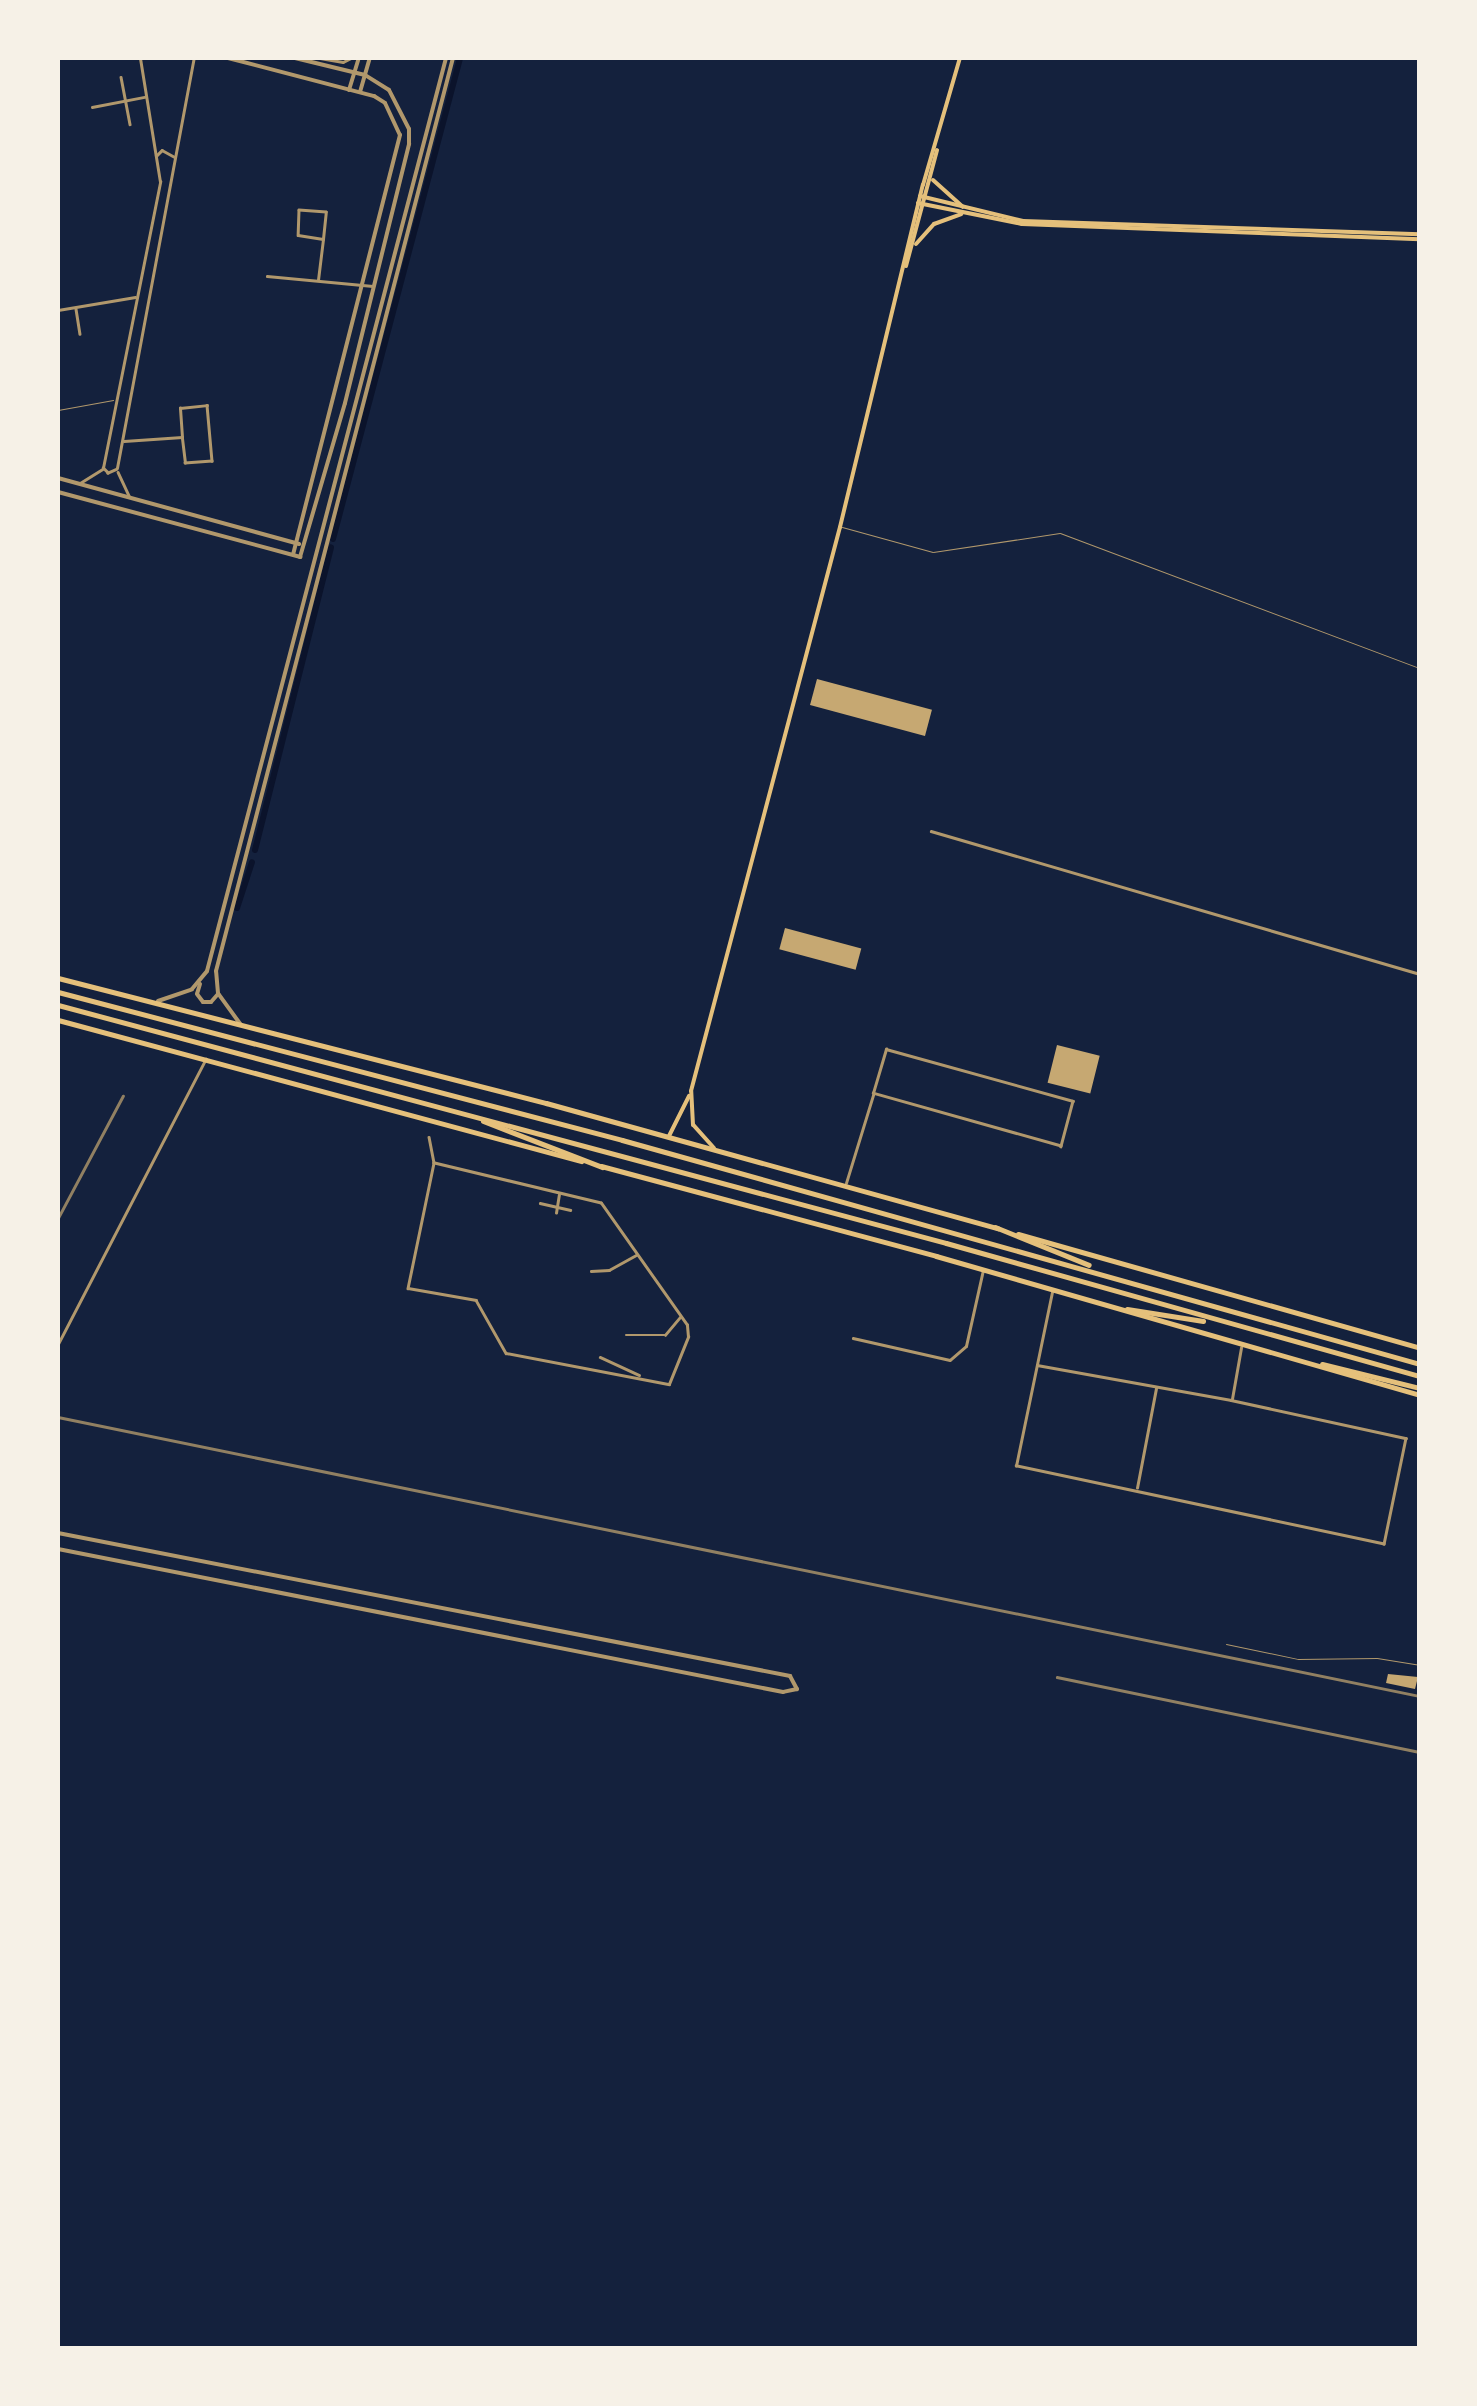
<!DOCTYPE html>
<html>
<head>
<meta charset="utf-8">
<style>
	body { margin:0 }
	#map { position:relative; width:1477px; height:2406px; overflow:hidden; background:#14213d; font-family:"Source Sans 3",sans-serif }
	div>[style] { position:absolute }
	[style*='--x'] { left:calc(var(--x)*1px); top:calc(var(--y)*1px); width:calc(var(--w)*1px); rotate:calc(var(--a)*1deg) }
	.canal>* { height:6px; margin:-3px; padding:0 3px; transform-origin:3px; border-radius:3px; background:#0b132b }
	.building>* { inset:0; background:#c6a872; transform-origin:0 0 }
	.service>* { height:1px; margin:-0.5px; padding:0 0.5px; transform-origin:0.5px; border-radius:0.5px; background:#b1986c }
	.minor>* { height:2.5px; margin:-1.25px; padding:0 1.25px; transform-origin:1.25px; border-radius:1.25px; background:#b1986c }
	.tertiary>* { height:4px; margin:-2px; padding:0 2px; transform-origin:2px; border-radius:2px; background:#b1986c }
	.secondary>* { height:4px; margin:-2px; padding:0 2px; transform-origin:2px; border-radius:2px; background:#e5c07b }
	.primary>* { height:5px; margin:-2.5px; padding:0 2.5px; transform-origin:2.5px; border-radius:2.5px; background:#e5c07b }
	.trunk>* { height:5px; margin:-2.5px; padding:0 2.5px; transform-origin:2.5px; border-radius:2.5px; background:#e5c07b }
	.rail>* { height:2.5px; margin:-1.25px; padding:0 1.25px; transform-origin:1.25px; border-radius:1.25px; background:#918062 }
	span { translate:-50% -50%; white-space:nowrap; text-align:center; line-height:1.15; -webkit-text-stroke:8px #f6f1e7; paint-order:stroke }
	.frame { position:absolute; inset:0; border:60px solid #f6f1e7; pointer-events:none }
</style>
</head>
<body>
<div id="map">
	<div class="canal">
		<div style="--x:333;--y:539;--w:497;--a:-75.2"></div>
		<div style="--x:255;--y:850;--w:312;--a:-75.9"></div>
		<div style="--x:237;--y:908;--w:48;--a:-71.9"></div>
	</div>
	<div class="building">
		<div style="left:817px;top:679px;width:119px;height:27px;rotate:15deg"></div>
		<div style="left:785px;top:928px;width:79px;height:22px;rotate:15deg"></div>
		<div style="left:1057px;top:1045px;width:44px;height:39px;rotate:14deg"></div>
		<div style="clip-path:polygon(1388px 1674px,1418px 1677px,1415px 1689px,1386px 1683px)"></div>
	</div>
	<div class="service">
		<div style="--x:58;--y:410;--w:56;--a:-10.3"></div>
		<div style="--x:842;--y:527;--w:94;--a:15.4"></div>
		<div style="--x:933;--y:552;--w:128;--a:-8.5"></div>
		<div style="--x:1060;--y:533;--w:384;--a:20.6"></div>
		<div style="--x:1226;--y:1644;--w:74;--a:11.8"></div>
		<div style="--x:1298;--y:1659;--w:79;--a:-0.7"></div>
		<div style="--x:1377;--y:1658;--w:44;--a:9.2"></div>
	</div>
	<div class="minor">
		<div style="--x:320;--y:58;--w:23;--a:10"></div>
		<div style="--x:343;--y:62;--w:9;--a:-27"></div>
		<div style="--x:121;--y:77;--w:48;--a:79.2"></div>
		<div style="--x:92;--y:107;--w:53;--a:-10.9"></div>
		<div style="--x:156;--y:156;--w:8;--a:-45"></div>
		<div style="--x:162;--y:150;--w:13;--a:29"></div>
		<div style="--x:267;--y:276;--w:106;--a:5.4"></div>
		<div style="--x:318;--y:280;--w:41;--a:-83"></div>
		<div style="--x:323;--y:239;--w:27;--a:-84"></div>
		<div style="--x:326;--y:212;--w:27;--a:-176"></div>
		<div style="--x:299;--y:210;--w:25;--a:92"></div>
		<div style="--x:298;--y:235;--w:25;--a:9"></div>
		<div style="--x:76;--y:309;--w:25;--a:81"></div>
		<div style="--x:58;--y:310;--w:78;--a:-9.6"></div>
		<div style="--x:124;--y:441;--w:58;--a:-3.9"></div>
		<div style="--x:182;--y:437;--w:29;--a:-94"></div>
		<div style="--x:180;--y:408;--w:27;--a:-6"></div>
		<div style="--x:207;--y:405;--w:56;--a:84.9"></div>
		<div style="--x:212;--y:461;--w:27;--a:176"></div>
		<div style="--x:185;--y:463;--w:26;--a:-97"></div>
		<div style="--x:117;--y:468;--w:417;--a:-79.4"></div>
		<div style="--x:117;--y:469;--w:10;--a:156"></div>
		<div style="--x:108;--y:473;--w:7;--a:-135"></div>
		<div style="--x:103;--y:468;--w:292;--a:-78.7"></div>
		<div style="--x:160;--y:182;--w:126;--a:-99.2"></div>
		<div style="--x:118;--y:472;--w:26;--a:65"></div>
		<div style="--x:80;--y:483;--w:26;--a:-32"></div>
		<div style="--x:931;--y:831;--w:509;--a:16.3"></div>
		<div style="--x:886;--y:1049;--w:194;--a:15.5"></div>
		<div style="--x:1073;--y:1101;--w:47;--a:104.9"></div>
		<div style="--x:1061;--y:1146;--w:195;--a:-164.3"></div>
		<div style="--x:873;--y:1093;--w:46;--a:-73.5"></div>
		<div style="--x:429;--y:1137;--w:26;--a:79"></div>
		<div style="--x:434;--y:1163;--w:128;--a:101.7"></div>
		<div style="--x:408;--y:1288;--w:69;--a:10"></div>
		<div style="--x:476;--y:1300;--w:61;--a:60.5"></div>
		<div style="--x:506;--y:1353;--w:166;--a:10.8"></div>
		<div style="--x:669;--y:1384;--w:51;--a:-68"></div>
		<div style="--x:688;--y:1337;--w:12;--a:-95"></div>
		<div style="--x:687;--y:1325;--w:149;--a:-125.2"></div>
		<div style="--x:601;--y:1203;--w:172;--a:-166.5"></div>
		<div style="--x:846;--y:1183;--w:92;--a:-72.9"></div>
		<div style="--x:540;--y:1203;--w:31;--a:13"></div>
		<div style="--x:556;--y:1213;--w:18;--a:-81"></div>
		<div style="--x:591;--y:1271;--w:18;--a:-3"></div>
		<div style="--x:609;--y:1270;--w:31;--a:-29"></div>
		<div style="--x:626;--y:1335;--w:39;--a:0"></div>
		<div style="--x:665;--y:1335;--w:23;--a:-50"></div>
		<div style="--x:853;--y:1338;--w:99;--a:12.8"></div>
		<div style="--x:950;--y:1360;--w:21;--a:-41"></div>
		<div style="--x:966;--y:1346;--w:78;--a:-77.4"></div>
		<div style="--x:58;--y:1344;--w:321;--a:-62.6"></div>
		<div style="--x:600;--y:1357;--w:43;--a:24.8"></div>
		<div style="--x:1037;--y:1365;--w:197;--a:10.2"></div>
		<div style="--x:1231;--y:1400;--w:179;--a:12.3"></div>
		<div style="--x:1406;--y:1438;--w:108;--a:101.7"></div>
		<div style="--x:1384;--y:1544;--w:376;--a:-168"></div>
		<div style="--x:1016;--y:1466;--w:178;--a:-78.3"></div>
		<div style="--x:1232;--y:1399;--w:52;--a:-80"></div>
		<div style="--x:1137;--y:1488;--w:102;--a:-79.2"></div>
	</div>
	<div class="tertiary">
		<div style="--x:228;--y:58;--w:151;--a:14.6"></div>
		<div style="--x:374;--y:96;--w:13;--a:32"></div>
		<div style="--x:385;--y:103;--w:35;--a:65"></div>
		<div style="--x:400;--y:135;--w:433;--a:104.3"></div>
		<div style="--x:349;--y:90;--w:34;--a:-73"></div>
		<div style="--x:360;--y:92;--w:35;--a:-74"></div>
		<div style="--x:58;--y:478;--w:250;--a:15.3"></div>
		<div style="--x:58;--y:492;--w:251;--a:15"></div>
		<div style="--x:300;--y:557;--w:160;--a:-73.7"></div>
		<div style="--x:345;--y:403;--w:267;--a:-76.1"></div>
		<div style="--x:409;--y:144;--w:15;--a:-90"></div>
		<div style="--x:409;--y:129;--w:44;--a:-117.1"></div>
		<div style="--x:389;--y:90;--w:28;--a:-148"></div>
		<div style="--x:365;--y:75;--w:72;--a:-166.3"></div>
		<div style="--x:200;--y:984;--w:10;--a:107"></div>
		<div style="--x:197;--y:994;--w:10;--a:53"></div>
		<div style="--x:203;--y:1002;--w:8;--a:0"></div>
		<div style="--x:211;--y:1002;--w:11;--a:-49"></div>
		<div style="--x:158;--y:1001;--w:36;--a:-19"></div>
		<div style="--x:192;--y:989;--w:23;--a:-50"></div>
		<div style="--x:207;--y:971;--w:944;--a:-75.33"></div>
		<div style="--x:241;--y:1025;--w:39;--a:-126"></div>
		<div style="--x:218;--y:993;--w:22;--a:-95"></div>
		<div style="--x:216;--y:971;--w:943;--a:-75.45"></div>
		<div style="--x:58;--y:1533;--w:746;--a:11.05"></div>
		<div style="--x:790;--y:1676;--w:15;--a:62"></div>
		<div style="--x:797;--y:1689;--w:14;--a:168"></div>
		<div style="--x:783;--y:1692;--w:739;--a:-168.84"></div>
	</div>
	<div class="secondary">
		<div style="--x:933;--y:180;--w:40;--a:42"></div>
		<div style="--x:920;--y:196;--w:106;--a:13.6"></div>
		<div style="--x:1023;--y:221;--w:397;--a:1.9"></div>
		<div style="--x:918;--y:203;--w:106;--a:11.4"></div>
		<div style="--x:1022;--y:224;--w:398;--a:2.2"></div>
		<div style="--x:916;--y:244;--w:27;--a:-48"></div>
		<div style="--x:934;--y:224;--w:29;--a:-20"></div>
		<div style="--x:906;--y:266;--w:120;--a:-75"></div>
		<div style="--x:669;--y:1136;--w:45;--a:-63.4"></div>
		<div style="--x:714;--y:1148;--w:31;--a:-132"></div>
		<div style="--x:693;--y:1125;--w:34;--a:-93"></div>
		<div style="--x:691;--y:1091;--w:583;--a:-75.2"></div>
		<div style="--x:840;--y:527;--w:352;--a:-76.4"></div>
		<div style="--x:923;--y:185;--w:132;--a:-73.8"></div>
	</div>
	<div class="primary">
		<div style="--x:58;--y:978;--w:504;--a:14.37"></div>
		<div style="--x:546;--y:1103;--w:469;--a:15.5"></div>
		<div style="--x:58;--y:1020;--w:542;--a:15.09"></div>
		<div style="--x:601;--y:1166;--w:347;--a:15"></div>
		<div style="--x:936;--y:1256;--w:504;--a:16.02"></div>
		<div style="--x:1018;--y:1234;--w:418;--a:15.8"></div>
		<div style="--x:1322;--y:1364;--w:101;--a:13.8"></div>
	</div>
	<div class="trunk">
		<div style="--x:58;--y:992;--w:583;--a:14.7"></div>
		<div style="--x:622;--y:1140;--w:829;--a:15.68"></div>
		<div style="--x:58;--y:1005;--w:919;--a:15"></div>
		<div style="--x:946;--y:1243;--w:492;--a:15.7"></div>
		<div style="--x:483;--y:1121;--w:128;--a:21.1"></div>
		<div style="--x:995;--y:1227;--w:101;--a:22"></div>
		<div style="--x:1127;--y:1309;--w:77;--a:9"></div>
	</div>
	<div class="rail">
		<div style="--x:58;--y:1218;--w:138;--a:-62"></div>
		<div style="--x:58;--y:1417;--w:1390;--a:11.58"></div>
		<div style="--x:1057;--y:1677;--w:371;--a:11.7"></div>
	</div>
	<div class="frame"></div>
</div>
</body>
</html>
